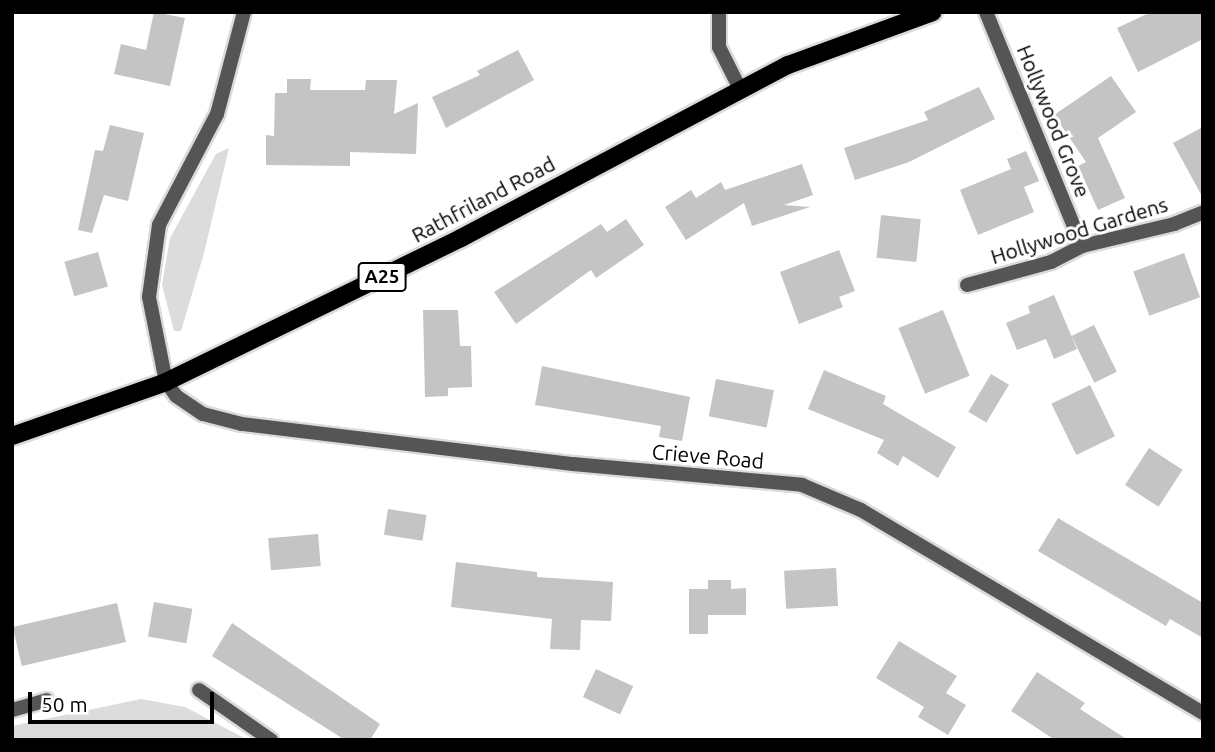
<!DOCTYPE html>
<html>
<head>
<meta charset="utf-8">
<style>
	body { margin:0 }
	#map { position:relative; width:1215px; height:752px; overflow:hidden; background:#fff; font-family:Ubuntu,sans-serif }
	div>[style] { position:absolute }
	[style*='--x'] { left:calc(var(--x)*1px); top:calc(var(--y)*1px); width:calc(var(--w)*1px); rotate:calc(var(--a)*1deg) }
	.green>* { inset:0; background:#dcdcdc }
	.building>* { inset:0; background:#c4c4c4; transform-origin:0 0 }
	.roads { filter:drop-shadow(2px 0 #dbdbdb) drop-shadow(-2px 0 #dbdbdb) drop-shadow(0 2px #dbdbdb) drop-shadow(0 -2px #dbdbdb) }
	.minor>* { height:14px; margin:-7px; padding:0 7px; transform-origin:7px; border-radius:7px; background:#555 }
	.primary>* { height:18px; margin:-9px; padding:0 9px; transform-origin:9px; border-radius:9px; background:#000 }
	span { translate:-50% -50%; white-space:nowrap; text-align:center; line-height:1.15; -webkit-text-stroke:6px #fff; paint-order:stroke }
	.shield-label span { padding:2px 5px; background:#fff; border:2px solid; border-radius:5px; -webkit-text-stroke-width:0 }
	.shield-label { font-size:19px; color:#000; font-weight:700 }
	.street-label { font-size:21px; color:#000 }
	.frame { position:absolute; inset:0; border:14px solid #000; pointer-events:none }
	.scale { position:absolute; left:28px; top:692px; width:186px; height:32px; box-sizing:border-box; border:4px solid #000; border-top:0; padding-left:9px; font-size:21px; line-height:24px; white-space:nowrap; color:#000; -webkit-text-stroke:5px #fff; paint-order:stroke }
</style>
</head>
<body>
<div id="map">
	<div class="green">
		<div style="clip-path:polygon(229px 148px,204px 253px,181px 331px,174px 331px,162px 285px,170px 238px,216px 154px)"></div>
		<div style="clip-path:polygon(141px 699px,185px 707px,248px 740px,12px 740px,12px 726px)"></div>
	</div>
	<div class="building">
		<div style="clip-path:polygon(154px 12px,185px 18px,170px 86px,114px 74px,121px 44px,146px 50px)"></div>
		<div style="clip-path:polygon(1151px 12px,1203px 12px,1203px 39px,1138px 72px,1117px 28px)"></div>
		<div style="clip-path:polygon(518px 50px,534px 80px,446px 128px,432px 97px,480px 75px,477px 71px)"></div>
		<div style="clip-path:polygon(1111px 76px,1136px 112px,1098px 138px,1125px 198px,1098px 210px,1078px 166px,1086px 162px,1054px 115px)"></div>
		<div style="clip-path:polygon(287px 79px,311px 79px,310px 90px,365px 90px,366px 80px,397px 80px,394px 114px,418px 103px,416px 154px,350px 152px,350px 166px,266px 165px,266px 135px,274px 136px,275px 93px,287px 93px)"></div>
		<div style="clip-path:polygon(979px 87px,995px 119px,909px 162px,855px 180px,844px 148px,928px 120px,924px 112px)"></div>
		<div style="clip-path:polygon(110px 125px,144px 133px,128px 201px,104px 195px,92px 233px,78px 230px,95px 150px,103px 151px)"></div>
		<div style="clip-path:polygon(1203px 127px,1203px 198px,1173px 143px)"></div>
		<div style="clip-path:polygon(1026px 151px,1039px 181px,1024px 187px,1034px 212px,978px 235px,960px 190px,1011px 169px,1007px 159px)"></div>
		<div style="clip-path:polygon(802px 164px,813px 195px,784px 205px,810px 207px,752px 226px,744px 203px,686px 240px,665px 207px,691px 190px,696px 198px,721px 182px,725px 190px)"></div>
		<div style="left:881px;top:215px;width:40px;height:43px;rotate:6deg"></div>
		<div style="clip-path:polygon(626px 219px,644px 245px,596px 278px,591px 270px,516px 324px,494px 292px,601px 224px,607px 232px)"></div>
		<div style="clip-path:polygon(839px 250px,855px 291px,839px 297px,843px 307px,799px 324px,780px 272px)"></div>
		<div style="left:98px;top:252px;width:36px;height:35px;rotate:74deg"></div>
		<div style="left:1184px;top:253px;width:47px;height:54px;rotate:70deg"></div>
		<div style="clip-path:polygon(1054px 295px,1077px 349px,1054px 359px,1046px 339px,1017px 350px,1006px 323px,1030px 313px,1028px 306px)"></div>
		<div style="clip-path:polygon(423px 310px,458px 310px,460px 346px,471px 346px,472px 387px,448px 388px,448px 396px,425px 397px)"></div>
		<div style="left:943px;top:310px;width:71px;height:48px;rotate:68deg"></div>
		<div style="left:1094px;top:325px;width:52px;height:25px;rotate:64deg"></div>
		<div style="clip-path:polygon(542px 366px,690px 397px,682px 441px,659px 437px,661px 426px,535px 405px)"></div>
		<div style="clip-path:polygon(824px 370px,886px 396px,883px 404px,956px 447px,938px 478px,903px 456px,898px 466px,877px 453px,884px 440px,808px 409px)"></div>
		<div style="left:991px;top:374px;width:21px;height:44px;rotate:31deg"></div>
		<div style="left:716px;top:379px;width:59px;height:38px;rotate:11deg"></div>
		<div style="left:1090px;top:385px;width:57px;height:43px;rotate:64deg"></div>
		<div style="left:1149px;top:448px;width:40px;height:44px;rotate:33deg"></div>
		<div style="left:388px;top:509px;width:39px;height:26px;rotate:9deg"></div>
		<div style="clip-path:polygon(1058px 518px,1203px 603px,1203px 638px,1170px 619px,1166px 626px,1038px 551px)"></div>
		<div style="left:318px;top:534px;width:32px;height:50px;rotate:85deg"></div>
		<div style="clip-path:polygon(456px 562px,537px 572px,537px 577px,613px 582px,611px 621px,581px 620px,580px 650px,550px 649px,552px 619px,451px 607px)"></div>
		<div style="left:836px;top:568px;width:38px;height:52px;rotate:87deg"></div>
		<div style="clip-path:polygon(708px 580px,731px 580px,731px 589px,746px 588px,746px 615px,708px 615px,708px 634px,689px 634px,689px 589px,708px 589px)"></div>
		<div style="left:154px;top:602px;width:39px;height:35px;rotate:10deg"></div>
		<div style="left:117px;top:603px;width:40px;height:107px;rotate:77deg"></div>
		<div style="clip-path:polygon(232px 623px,380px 724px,370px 740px,345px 740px,212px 656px)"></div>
		<div style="clip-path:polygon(899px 641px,957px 676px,946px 693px,966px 705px,948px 735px,918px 717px,924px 707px,876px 678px)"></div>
		<div style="left:596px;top:669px;width:41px;height:31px;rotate:25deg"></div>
		<div style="clip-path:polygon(1037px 672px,1085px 703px,1080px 709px,1128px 740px,1055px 740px,1011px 711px)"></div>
	</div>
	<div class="roads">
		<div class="minor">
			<div style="--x:244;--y:12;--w:106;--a:104.8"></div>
			<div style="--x:217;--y:114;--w:125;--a:117.6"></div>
			<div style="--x:159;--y:225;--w:73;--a:97.9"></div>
			<div style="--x:149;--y:297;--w:87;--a:78.7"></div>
			<div style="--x:166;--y:382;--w:17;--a:54"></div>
			<div style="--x:176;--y:396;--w:32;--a:34"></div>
			<div style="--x:203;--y:414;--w:40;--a:14.4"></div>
			<div style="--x:242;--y:424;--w:333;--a:6.9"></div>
			<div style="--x:573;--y:464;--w:230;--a:5.2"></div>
			<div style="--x:802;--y:485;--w:64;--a:23"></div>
			<div style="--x:861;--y:510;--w:398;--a:30.7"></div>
			<div style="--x:719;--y:12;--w:35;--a:90"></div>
			<div style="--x:719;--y:47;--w:49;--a:63.4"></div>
			<div style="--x:986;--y:12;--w:253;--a:67.7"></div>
			<div style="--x:967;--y:285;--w:87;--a:-15.3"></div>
			<div style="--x:1051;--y:262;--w:35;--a:-27"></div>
			<div style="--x:1082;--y:246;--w:95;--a:-13.4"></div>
			<div style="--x:1174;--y:224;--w:31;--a:-22"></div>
			<div style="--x:199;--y:690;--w:88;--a:34.8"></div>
			<div style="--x:12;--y:710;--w:36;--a:-16"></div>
		</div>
		<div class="primary">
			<div style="--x:12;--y:436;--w:163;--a:-19.3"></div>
			<div style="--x:166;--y:382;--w:328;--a:-26"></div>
			<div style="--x:461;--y:238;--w:370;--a:-27.9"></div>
			<div style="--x:788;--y:65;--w:154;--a:-20.1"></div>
		</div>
	</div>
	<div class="shield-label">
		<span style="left:382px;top:277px">A25</span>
	</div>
	<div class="street-label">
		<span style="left:1054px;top:121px;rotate:68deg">Hollywood Grove</span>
		<span style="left:483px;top:199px;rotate:-28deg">Rathfriland Road</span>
		<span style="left:1079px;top:230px;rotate:-17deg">Hollywood Gardens</span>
		<span style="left:708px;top:456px;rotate:5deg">Crieve Road</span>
	</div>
	<div class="frame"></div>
	<div class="scale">50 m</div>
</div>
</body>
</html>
